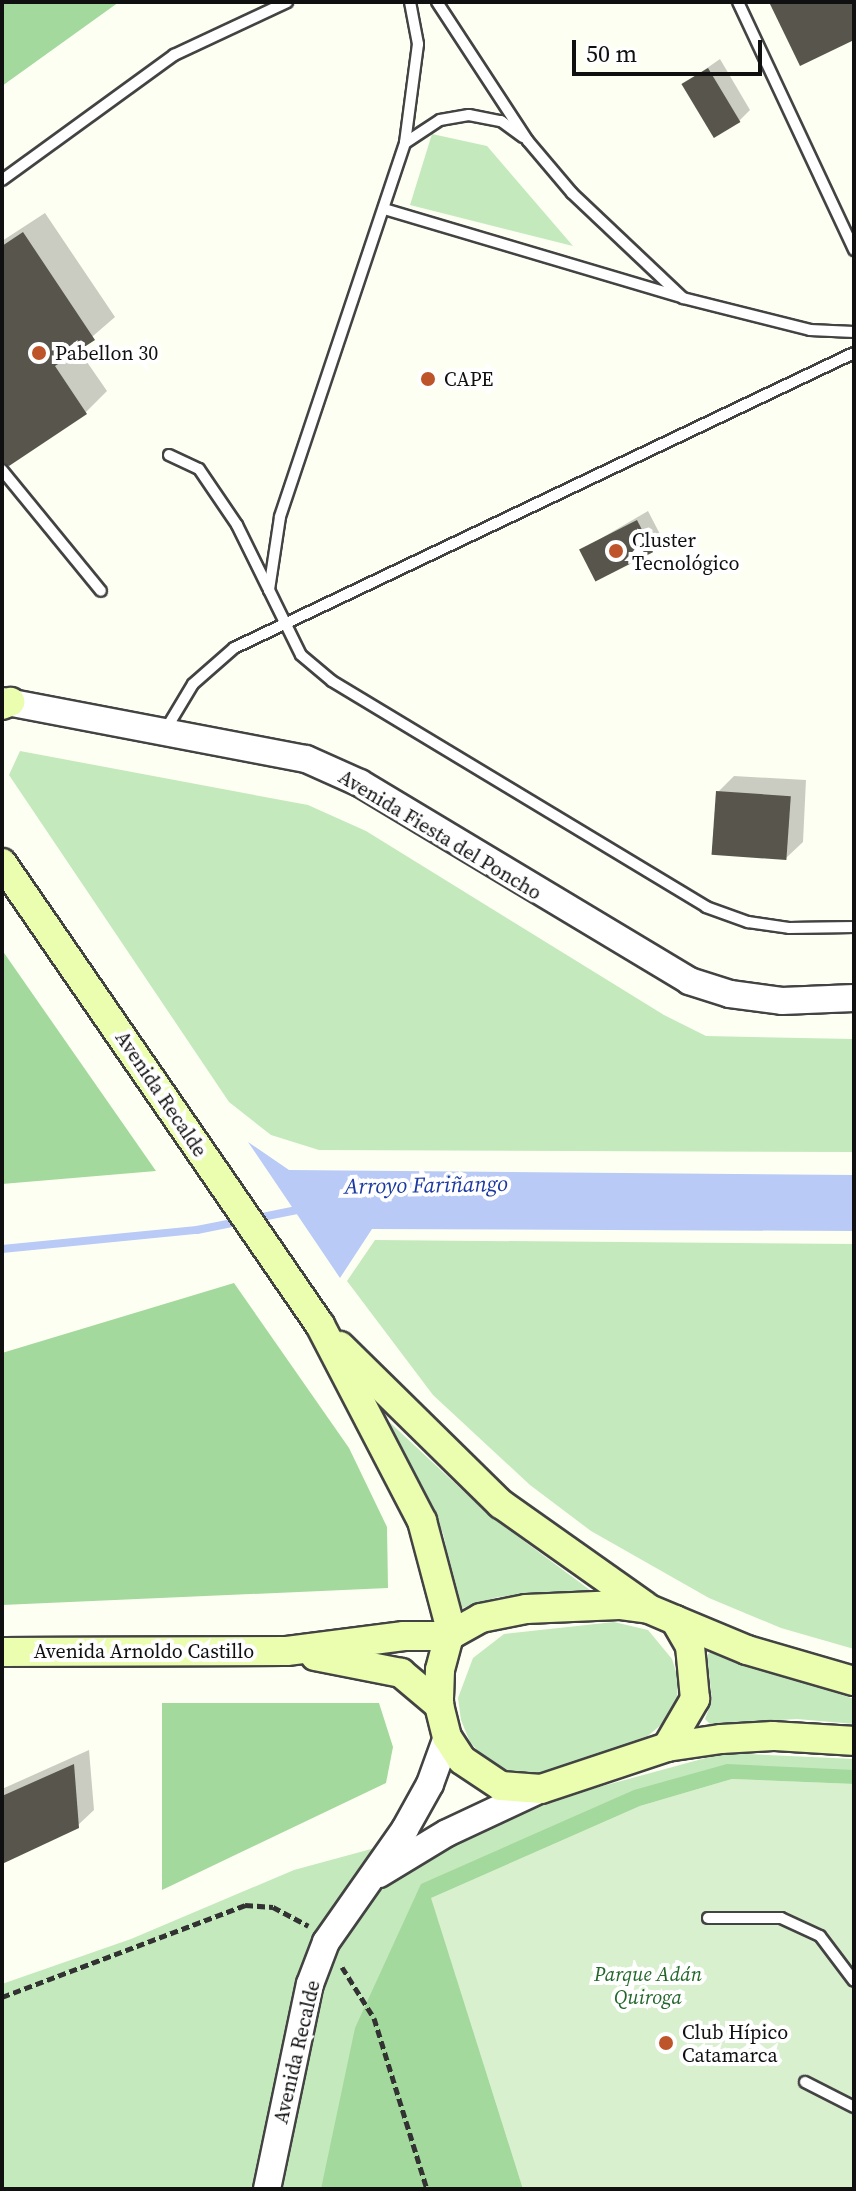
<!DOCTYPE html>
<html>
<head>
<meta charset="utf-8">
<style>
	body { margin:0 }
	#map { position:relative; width:856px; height:2191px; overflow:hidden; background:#fdfff3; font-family:"Source Serif 4",serif }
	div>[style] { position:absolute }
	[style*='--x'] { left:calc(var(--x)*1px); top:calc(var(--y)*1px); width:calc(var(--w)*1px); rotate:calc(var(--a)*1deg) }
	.green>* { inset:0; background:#c4e9bc }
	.forest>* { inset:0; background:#a3d99c }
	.pitch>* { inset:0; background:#d9f0ce }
	.water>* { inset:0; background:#b8caf5 }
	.shadow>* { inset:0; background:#0003 }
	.stream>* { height:8px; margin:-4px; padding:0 4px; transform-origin:4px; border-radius:4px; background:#b8caf5 }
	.building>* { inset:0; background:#58554c; transform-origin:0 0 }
	.path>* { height:5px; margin-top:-2.5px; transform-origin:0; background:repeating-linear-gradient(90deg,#323232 0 8px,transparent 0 12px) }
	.roads { filter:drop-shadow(2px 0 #434343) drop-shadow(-2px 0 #434343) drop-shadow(0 2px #434343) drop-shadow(0 -2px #434343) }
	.service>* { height:10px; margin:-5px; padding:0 5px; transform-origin:5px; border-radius:5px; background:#fff }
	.tertiary>* { height:26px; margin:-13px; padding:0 13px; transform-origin:13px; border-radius:13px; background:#fff }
	.secondary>* { height:28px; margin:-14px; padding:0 14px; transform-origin:14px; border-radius:14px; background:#ebfdaf }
	.dots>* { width:22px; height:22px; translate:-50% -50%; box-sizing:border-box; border:4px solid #fff; border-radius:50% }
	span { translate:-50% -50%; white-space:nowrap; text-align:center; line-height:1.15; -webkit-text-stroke:8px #fff; paint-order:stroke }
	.poi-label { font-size:20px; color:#101010 }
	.left { translate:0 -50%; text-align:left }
	.street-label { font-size:20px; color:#101010 }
	.park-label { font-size:20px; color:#206729; font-style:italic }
	.water-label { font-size:22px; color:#1b39a0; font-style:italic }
	.frame { position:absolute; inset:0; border:4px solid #101010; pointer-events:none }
	.scale { position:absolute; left:572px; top:40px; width:190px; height:36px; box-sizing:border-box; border:4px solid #101010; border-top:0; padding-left:10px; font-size:24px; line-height:28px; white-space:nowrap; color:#101010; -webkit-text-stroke:6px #fff; paint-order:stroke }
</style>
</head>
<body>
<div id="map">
	<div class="green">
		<div style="clip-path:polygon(432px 134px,487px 146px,573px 246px,410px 205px)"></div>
		<div style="clip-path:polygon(20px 751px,308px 805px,366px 831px,664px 1015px,706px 1036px,854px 1039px,854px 1152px,319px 1150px,271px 1135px,229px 1102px,9px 775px)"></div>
		<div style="clip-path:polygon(375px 1240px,854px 1244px,854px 1649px,781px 1628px,709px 1598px,591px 1531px,530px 1485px,433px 1395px,347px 1281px)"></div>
		<div style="clip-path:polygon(384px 1417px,490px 1516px,590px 1590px,498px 1597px,459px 1609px,443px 1533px)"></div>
		<div style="clip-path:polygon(614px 1622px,648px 1630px,672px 1659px,678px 1678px,677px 1702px,669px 1718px,643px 1740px,557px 1771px,532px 1776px,506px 1772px,486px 1760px,470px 1742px,461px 1720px,458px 1698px,473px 1658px,504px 1634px)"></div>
		<div style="clip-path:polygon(712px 1651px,854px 1699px,854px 1724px,797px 1719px,710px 1724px,705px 1719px,712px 1700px,707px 1655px)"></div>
		<div style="clip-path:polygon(724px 1753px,854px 1759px,854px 2189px,2px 2189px,2px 1984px,131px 1939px,294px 1870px)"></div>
	</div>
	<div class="forest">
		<div style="clip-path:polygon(2px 2px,119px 2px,2px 86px)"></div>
		<div style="clip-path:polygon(2px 950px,156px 1171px,2px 1184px)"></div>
		<div style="clip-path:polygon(234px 1283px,349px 1448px,387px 1527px,388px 1588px,2px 1605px,2px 1353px)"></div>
		<div style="clip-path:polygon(162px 1703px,379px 1703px,393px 1747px,386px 1783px,162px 1890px)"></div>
		<div style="clip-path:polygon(727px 1764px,854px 1770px,854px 1784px,732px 1779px,640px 1806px,432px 1898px,523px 2189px,321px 2189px,355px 2028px,421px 1884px,634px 1790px)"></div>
	</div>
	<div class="pitch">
		<div style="clip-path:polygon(732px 1779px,854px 1784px,854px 2189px,523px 2189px,431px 1898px,640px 1806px)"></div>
	</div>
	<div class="water">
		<div style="clip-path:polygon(248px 1142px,289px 1170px,854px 1175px,854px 1231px,372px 1229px,340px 1278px)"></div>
	</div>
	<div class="shadow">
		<div style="clip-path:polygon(720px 59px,750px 110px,739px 121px,684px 84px)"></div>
		<div style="clip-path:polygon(45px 213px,115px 317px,78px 349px,107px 391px,86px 412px,2px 453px,2px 241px)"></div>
		<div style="clip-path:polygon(648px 511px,663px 540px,652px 551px,581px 550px)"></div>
		<div style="clip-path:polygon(734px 776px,806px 780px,803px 842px,786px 858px,718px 792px)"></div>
		<div style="clip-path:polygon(89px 1750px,94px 1810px,77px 1826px,2px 1862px,2px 1789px)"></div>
	</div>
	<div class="stream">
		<div style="--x:2;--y:1249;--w:196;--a:-5.6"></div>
		<div style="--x:197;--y:1230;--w:107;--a:-11.3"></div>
	</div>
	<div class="building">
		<div style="clip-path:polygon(769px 2px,854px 2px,854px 40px,800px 66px)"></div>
		<div style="left:708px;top:68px;width:63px;height:31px;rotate:59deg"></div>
		<div style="clip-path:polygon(23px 232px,95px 340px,55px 366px,87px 414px,9px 466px,2px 462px,2px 246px)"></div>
		<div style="left:637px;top:520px;width:36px;height:65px;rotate:63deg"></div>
		<div style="left:716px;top:791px;width:75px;height:64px;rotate:4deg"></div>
		<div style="clip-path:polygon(74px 1764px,79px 1828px,2px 1864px,2px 1796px)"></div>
	</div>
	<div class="path">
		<div style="--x:342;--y:1967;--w:60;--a:57.9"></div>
		<div style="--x:374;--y:2018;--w:179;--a:72.8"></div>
		<div style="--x:2;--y:1997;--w:260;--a:-20.7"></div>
		<div style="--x:245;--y:1905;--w:28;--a:4"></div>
		<div style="--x:273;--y:1907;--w:40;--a:28"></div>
	</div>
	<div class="roads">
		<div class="service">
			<div style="--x:410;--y:2;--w:43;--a:79.2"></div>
			<div style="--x:418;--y:44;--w:100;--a:97.5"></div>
			<div style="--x:405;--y:143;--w:394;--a:108.5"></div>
			<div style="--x:280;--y:517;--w:74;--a:98.6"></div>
			<div style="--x:269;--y:590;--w:72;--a:63.8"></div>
			<div style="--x:301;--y:655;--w:40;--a:40"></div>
			<div style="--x:332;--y:681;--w:437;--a:31.1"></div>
			<div style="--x:706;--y:907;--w:45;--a:19.7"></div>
			<div style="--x:748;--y:922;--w:41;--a:8.3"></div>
			<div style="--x:789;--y:928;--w:65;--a:-0.9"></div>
			<div style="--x:437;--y:2;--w:166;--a:56.8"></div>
			<div style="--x:528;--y:141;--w:68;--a:49.8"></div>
			<div style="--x:572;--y:193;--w:153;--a:43.4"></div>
			<div style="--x:683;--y:298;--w:131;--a:14.1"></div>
			<div style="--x:810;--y:330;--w:44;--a:2.6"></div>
			<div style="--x:738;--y:2;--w:274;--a:64.9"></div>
			<div style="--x:405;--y:143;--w:42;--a:-33.3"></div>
			<div style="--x:440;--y:120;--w:29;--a:-10"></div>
			<div style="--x:469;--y:115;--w:33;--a:11"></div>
			<div style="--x:501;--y:121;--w:27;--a:36"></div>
			<div style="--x:2;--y:180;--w:213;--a:-36"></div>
			<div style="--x:174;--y:55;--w:125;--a:-25.1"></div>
			<div style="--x:384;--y:209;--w:310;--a:16.5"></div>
			<div style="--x:169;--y:455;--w:33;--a:25"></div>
			<div style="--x:199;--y:469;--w:68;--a:55.8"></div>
			<div style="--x:237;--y:525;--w:70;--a:63.8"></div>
			<div style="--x:2;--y:470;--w:156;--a:50.7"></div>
			<div style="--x:166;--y:729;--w:52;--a:-59"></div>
			<div style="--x:193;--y:684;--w:55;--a:-41.3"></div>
			<div style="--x:234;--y:648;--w:687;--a:-25.45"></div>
			<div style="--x:708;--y:1918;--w:73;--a:0"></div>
			<div style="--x:781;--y:1918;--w:43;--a:24.8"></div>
			<div style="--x:820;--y:1936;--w:56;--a:52.9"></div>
			<div style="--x:805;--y:2082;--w:55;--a:27"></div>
		</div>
		<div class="tertiary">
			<div style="--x:2;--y:701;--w:309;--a:10.8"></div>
			<div style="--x:306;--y:759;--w:59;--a:24"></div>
			<div style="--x:360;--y:783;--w:384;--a:31"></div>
			<div style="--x:689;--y:981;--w:43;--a:17.6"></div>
			<div style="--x:730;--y:994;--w:52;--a:7.7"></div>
			<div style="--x:782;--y:1001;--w:72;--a:-2.4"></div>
			<div style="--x:379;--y:1874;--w:79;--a:-31.1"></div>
			<div style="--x:447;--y:1833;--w:104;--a:-25.1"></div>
			<div style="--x:267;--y:2189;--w:209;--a:-78.2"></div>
			<div style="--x:310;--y:1984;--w:45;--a:-69.1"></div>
			<div style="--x:326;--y:1942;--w:138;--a:-55"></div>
			<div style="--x:405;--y:1829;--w:51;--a:-60.9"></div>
			<div style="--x:430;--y:1784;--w:50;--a:-70.1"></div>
		</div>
		<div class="secondary">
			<div style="--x:2;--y:705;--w:9;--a:-21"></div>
			<div style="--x:2;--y:863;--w:561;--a:55.46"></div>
			<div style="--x:320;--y:1325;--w:221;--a:62.5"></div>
			<div style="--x:422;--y:1521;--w:117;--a:75.1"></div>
			<div style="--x:340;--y:1346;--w:226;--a:44.5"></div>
			<div style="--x:501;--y:1504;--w:176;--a:35.3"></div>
			<div style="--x:675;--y:1620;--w:78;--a:22.6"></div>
			<div style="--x:747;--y:1650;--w:111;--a:16.2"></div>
			<div style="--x:2;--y:1652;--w:285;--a:-0.2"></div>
			<div style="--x:287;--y:1651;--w:118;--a:-7.3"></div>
			<div style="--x:404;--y:1636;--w:45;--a:0"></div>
			<div style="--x:315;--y:1656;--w:88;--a:11.2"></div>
			<div style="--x:401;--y:1673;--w:50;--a:40.1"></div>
			<div style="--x:667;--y:1747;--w:56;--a:-59.7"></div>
			<div style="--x:695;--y:1699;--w:53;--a:-95.4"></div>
			<div style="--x:690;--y:1646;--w:30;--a:-120"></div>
			<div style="--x:675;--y:1620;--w:28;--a:-157"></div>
			<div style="--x:649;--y:1609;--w:30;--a:-172"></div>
			<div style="--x:619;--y:1605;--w:93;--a:177.5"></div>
			<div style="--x:526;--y:1609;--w:46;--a:168.7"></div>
			<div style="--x:481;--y:1618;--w:37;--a:151"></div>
			<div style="--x:449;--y:1636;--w:35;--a:105"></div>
			<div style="--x:440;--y:1670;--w:35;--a:92"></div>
			<div style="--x:439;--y:1705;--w:33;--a:76"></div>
			<div style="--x:447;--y:1737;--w:27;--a:57"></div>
			<div style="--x:462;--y:1760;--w:47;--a:33.7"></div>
			<div style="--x:501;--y:1786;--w:40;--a:4.3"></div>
			<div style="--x:541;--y:1789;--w:133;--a:-18.4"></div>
			<div style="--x:667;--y:1747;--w:55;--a:-8.4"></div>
			<div style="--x:721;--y:1739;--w:52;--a:-3.3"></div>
			<div style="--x:773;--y:1736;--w:81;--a:3.5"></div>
		</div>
	</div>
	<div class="dots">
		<div style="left:39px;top:353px;background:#bd542a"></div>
		<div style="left:428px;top:379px;background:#bd542a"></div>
		<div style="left:616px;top:551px;background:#bd542a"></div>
		<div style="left:666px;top:2043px;background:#bd542a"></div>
	</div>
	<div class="poi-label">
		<span class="left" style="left:55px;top:353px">Pabellon 30</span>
		<span class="left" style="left:444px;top:379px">CAPE</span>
		<span class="left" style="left:632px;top:552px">Cluster<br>Tecnológico</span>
		<span class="left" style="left:682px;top:2044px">Club Hípico<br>Catamarca</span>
	</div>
	<div class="street-label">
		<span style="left:440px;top:835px;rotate:31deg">Avenida Fiesta del Poncho</span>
		<span style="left:161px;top:1094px;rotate:56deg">Avenida Recalde</span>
		<span style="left:144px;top:1651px">Avenida Arnoldo Castillo</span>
		<span style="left:297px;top:2052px;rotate:-77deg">Avenida Recalde</span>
	</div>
	<div class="park-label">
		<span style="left:648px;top:1986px">Parque Adán<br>Quiroga</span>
	</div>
	<div class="water-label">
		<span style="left:426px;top:1185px;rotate:-1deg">Arroyo Fariñango</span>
	</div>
	<div class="frame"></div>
	<div class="scale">50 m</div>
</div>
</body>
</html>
